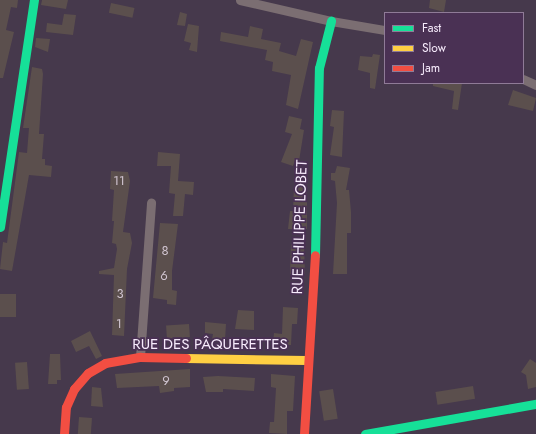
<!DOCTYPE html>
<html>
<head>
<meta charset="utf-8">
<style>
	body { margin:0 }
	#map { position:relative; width:536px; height:434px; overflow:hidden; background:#46394c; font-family:Jost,sans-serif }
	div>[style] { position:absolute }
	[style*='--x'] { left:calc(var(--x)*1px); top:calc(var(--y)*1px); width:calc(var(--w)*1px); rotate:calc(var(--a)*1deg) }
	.building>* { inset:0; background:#5b4f4d; transform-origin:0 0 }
	.street>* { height:9px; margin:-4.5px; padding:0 4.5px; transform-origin:4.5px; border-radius:4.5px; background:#7b6e72 }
	.fast>* { height:9px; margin:-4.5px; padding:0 4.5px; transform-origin:4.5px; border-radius:4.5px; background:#16e098 }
	.slow>* { height:9px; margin:-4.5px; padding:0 4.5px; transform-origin:4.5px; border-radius:4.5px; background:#ffcf43 }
	.jam>* { height:9px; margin:-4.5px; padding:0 4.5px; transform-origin:4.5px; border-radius:4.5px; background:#f24e42 }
	span { translate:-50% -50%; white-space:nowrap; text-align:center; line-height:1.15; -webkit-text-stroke:3.5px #4a3154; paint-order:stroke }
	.number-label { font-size:13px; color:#d0c4d0 }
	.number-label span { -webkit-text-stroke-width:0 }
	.street-label { font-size:15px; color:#f7ebfc }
	.legend { position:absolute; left:384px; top:12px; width:140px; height:72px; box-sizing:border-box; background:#4a3154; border:1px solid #8f7b97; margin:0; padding:5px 7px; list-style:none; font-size:12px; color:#f7ebfc }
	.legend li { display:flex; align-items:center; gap:8px; height:20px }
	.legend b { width:20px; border:1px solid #8f7b97 }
</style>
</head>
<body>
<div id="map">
	<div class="building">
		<div style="clip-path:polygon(0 0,18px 0,17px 8px,11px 7px,6px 30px,14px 32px,3px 78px,0 78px)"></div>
		<div style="clip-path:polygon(42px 0,68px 0,66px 9px,41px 5px)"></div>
		<div style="clip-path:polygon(430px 0,446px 0,444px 12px,429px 8px)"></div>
		<div style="left:111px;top:3px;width:24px;height:10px;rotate:12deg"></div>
		<div style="clip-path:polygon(180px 12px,187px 14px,185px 26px,177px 25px)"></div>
		<div style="clip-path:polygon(64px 14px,76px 15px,73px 35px,46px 32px,47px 23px,62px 25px)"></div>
		<div style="clip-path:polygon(188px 24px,199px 26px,197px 52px,189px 50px,191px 43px,184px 41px)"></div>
		<div style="clip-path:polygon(250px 26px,263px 29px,261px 39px,281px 43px,279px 51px,296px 56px,301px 39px,313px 42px,298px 109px,286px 105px,291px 75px,272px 71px,273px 62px,265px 60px,267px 50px,220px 41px,221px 32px,248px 37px)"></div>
		<div style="clip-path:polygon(36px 38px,50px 39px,48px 52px,35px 47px)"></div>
		<div style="clip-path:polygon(373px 54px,380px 55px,375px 89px,370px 88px,370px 73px,358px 70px,360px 56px,372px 57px)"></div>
		<div style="clip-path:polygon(32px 67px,42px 69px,43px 74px,39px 134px,44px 134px,42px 159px,45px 159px,45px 165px,52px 166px,51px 177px,29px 175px,12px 271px,0 269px,3px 242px,7px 243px,19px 152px,27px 153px,29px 128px,23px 128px)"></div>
		<div style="clip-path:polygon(433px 83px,462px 83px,458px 110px,452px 109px,454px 91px,433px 86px)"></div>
		<div style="clip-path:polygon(513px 90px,536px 98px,533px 111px,508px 105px)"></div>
		<div style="clip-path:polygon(332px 110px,344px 111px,342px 157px,330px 155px,334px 127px,330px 126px)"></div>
		<div style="clip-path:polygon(289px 116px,302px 119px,300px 129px,304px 130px,299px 161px,295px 160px,293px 166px,281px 162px,292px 134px,285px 132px)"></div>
		<div style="clip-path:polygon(158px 152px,180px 154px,178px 181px,194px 182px,193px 195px,185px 194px,183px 216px,173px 216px,175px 194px,169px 193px,171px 166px,157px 166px)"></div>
		<div style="clip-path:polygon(337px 166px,350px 168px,346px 190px,349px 190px,351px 212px,351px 233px,347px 233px,347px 274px,333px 274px,337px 203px,335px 181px,331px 180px,331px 173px,335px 173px)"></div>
		<div style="clip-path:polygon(111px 171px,128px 172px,130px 181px,123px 232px,130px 233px,132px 243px,127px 269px,124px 336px,112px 335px,114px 275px,99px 274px,99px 271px,114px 268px,117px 249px,116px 244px,112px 243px,114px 221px,112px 221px,114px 190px,110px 189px)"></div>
		<div style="clip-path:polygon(294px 186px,307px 187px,307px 229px,288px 229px,290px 211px,293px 211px)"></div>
		<div style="clip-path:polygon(160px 223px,178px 224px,172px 271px,172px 290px,177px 291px,176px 305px,167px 304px,167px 300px,153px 298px)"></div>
		<div style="clip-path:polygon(291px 244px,304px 245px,305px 274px,290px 274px)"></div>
		<div style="left:16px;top:294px;width:23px;height:16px;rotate:90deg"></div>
		<div style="clip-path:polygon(283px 307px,298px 308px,297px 324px,292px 324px,291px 345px,273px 345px,274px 333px,282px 334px)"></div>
		<div style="clip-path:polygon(238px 310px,254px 311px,254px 330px,235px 329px)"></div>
		<div style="clip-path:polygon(205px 322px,226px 324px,225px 340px,212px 340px,213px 334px,205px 333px)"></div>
		<div style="left:189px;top:324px;width:13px;height:23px;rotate:86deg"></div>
		<div style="clip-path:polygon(90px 331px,102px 356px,96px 359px,89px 346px,76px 352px,71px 341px)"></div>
		<div style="clip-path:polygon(50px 354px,60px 354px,61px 380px,57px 380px,57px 384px,48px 384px)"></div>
		<div style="clip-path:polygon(530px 359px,536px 363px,536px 387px,528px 389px,526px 375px,521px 372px)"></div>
		<div style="left:27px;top:362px;width:27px;height:12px;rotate:86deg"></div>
		<div style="clip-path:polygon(190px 369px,190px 387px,174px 388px,174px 391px,160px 393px,159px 386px,117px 388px,115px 374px)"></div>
		<div style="clip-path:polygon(271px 374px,295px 376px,293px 411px,287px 411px,287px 434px,269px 433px,270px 422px,274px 422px,276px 388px,271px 387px)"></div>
		<div style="clip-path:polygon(218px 376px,255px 378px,254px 391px,223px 389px,223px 392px,206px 392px,203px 377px)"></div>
		<div style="left:473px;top:386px;width:13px;height:38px;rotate:81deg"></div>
		<div style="clip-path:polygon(92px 387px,101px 388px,103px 407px,91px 406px)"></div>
		<div style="left:333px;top:389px;width:30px;height:14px;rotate:81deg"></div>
		<div style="left:79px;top:417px;width:13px;height:17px;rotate:4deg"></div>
	</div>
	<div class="street">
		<div style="--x:240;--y:0;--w:93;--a:13"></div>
		<div style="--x:331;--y:21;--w:55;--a:9.5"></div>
		<div style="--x:523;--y:79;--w:14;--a:25"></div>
		<div style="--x:140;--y:357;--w:155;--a:-85.9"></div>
	</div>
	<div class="fast">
		<div style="--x:0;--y:227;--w:230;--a:-81.5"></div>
		<div style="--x:315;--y:255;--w:187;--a:-88.8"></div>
		<div style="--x:319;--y:68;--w:49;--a:-75.7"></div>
		<div style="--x:365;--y:434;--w:174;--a:-10"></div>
	</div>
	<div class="slow">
		<div style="--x:186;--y:358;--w:120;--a:1"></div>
	</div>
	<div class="jam">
		<div style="--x:64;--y:434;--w:27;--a:-86"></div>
		<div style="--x:66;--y:407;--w:20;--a:-66"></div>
		<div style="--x:74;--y:389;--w:21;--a:-49"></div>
		<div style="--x:88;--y:373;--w:20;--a:-30"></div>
		<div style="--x:105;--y:363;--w:36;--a:-10"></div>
		<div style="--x:140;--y:357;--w:46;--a:1.2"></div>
		<div style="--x:304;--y:434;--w:179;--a:-86.5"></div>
	</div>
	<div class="number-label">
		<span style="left:119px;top:181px">11</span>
		<span style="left:165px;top:251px">8</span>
		<span style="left:164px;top:276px">6</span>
		<span style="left:120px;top:294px">3</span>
		<span style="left:119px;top:324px">1</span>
		<span style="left:166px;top:381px">9</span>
	</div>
	<div class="street-label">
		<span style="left:300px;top:227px;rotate:-88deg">RUE PHILIPPE LOBET</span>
		<span style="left:210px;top:345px">RUE DES PÂQUERETTES</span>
	</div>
	<ul class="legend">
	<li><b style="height:5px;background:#16e098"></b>Fast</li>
	<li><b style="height:5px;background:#ffcf43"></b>Slow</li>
	<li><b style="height:5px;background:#f24e42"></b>Jam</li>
	</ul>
</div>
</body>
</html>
